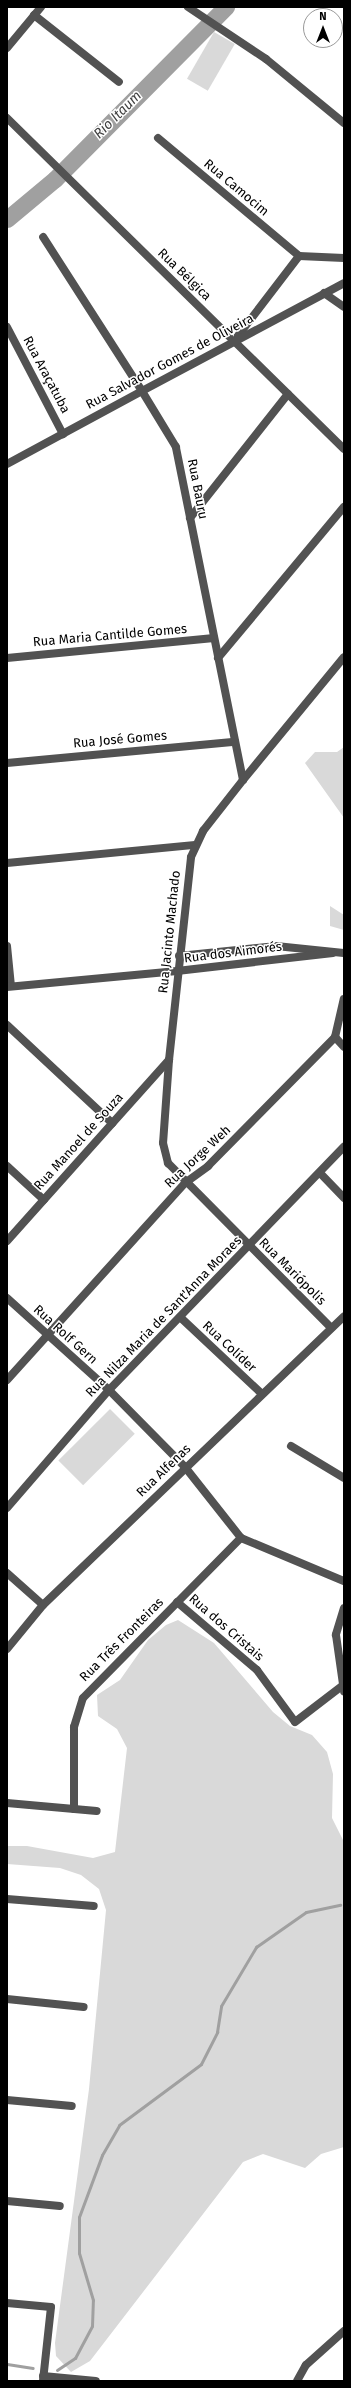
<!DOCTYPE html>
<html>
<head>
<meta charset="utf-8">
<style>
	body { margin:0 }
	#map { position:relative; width:351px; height:2388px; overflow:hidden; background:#fff; font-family:"Fira Sans",sans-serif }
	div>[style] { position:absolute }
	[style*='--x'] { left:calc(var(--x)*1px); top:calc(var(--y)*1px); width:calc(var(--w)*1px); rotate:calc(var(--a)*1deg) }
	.green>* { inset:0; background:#d9d9d9; transform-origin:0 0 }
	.stream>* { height:3px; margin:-1.5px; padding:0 1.5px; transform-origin:1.5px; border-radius:1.5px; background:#a0a0a0 }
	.river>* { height:17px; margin:-8.5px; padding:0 8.5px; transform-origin:8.5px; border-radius:8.5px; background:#a0a0a0 }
	.minor>* { height:8px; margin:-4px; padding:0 4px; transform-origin:4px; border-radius:4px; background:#525252 }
	.tertiary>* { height:8px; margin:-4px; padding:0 4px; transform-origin:4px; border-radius:4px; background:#525252 }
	span { translate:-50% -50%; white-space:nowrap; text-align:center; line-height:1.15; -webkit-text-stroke:3px #fff; paint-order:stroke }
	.street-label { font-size:13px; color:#000 }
	.water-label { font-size:14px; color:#414141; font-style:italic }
	.frame { position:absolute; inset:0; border:8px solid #000; pointer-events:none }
	.north { position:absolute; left:303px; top:8px; width:40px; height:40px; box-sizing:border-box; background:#fff; border:1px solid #999; border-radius:50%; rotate:0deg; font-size:11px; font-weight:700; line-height:16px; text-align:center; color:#000 }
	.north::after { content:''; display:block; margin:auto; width:14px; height:18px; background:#000; clip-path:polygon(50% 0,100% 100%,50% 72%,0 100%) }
</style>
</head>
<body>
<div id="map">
	<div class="green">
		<div style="left:214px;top:32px;width:24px;height:54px;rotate:30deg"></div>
		<div style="clip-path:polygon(344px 747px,344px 818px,305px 763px,315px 752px,337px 752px)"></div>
		<div style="clip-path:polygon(330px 906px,344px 915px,344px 930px,330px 926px)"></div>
		<div style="left:110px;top:1409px;width:35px;height:73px;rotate:45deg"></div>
		<div style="clip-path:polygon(178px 1620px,214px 1643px,273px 1712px,290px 1726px,312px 1735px,327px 1752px,333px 1774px,332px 1818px,344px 1842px,344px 2147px,321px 2154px,305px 2168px,263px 2154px,243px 2162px,90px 2361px,71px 2372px,56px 2356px,55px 2343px,89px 2089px,106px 1910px,99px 1889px,81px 1875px,60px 1868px,7px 1864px,7px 1846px,27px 1846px,93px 1858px,115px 1852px,127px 1748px,117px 1729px,98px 1716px,97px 1695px,120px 1680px,148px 1640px,166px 1625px)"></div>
	</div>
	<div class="stream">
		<div style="--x:7;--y:2364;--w:26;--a:9"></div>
		<div style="--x:57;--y:2370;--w:22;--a:-34"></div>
		<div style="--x:75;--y:2358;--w:36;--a:-62"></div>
		<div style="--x:92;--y:2326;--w:26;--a:-88"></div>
		<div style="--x:93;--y:2300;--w:49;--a:-106.6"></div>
		<div style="--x:79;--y:2253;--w:36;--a:-90"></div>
		<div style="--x:79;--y:2217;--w:66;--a:-69.6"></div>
		<div style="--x:102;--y:2155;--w:34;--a:-60"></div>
		<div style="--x:119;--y:2125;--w:102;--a:-36.6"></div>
		<div style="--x:201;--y:2064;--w:36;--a:-63"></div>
		<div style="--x:217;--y:2032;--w:26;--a:-81"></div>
		<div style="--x:221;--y:2006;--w:69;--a:-59.3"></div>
		<div style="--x:256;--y:1947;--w:61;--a:-35"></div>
		<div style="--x:306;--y:1912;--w:35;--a:-12"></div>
	</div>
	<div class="river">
		<div style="--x:7;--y:219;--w:62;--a:-39.8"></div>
		<div style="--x:55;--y:179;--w:243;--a:-45.2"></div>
	</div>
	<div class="minor">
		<div style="--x:188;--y:7;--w:94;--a:33.7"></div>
		<div style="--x:266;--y:59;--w:101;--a:39.4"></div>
		<div style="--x:34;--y:15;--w:108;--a:38.2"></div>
		<div style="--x:158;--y:138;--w:184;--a:39.9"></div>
		<div style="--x:299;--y:256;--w:107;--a:127.4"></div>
		<div style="--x:234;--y:341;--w:154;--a:44.5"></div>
		<div style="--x:299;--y:256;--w:45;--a:2.5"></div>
		<div style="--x:324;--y:293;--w:24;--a:35"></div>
		<div style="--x:7;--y:327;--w:121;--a:62.4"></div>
		<div style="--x:7;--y:464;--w:153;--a:-28.4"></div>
		<div style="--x:142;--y:391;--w:183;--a:-122.7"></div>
		<div style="--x:190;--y:518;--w:158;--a:-51.7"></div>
		<div style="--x:7;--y:658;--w:208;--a:-5.5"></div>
		<div style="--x:218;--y:658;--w:197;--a:-50.2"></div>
		<div style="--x:7;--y:763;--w:229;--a:-5.3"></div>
		<div style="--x:243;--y:780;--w:159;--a:-50.6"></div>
		<div style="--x:7;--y:863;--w:189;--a:-5.5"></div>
		<div style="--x:7;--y:946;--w:40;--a:84.3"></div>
		<div style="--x:179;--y:956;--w:98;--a:-5.9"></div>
		<div style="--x:276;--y:946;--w:68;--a:5.9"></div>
		<div style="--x:177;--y:971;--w:157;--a:-6.6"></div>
		<div style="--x:7;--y:1025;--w:144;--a:43"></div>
		<div style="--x:335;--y:1037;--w:13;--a:48"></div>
		<div style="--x:169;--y:1060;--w:83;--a:94.1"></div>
		<div style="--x:163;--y:1143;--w:21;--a:76"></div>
		<div style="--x:168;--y:1163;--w:232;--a:45.3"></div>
		<div style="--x:7;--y:1166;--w:50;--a:42.6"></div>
		<div style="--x:320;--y:1173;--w:35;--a:46"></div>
		<div style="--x:7;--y:1298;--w:137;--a:42"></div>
		<div style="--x:109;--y:1390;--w:108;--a:45.4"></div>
		<div style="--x:185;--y:1467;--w:90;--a:51.7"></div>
		<div style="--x:241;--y:1538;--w:112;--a:22.7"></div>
		<div style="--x:180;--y:1317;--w:112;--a:43.2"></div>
		<div style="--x:7;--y:1380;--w:266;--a:-47.9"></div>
		<div style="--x:185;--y:1183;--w:29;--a:-36"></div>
		<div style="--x:208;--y:1166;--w:181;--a:-45.4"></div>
		<div style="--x:335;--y:1037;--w:39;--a:-77"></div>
		<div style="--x:291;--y:1446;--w:62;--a:31.1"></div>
		<div style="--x:7;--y:1508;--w:156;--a:-49.2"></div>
		<div style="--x:109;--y:1390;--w:338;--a:-46"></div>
		<div style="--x:7;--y:1573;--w:48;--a:41.6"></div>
		<div style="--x:177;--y:1602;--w:105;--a:40.4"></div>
		<div style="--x:257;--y:1670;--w:64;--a:53.8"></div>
		<div style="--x:295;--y:1722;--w:59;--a:-37.5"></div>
		<div style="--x:7;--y:1649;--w:57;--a:-50.7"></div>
		<div style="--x:43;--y:1605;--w:417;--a:-43.8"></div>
		<div style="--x:7;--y:1803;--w:90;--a:5.1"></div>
		<div style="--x:74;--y:1809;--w:82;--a:-90"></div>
		<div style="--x:74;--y:1727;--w:30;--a:-73"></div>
		<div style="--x:83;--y:1698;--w:225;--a:-45.4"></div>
		<div style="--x:7;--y:1899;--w:87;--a:4.6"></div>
		<div style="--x:7;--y:1999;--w:77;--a:5.9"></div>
		<div style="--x:7;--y:2100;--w:65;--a:5.3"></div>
		<div style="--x:7;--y:2201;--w:53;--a:5.4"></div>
		<div style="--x:7;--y:2303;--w:44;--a:5.2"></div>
		<div style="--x:51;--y:2307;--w:74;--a:96.2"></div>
		<div style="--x:43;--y:2376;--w:53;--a:5.4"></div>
		<div style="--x:297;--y:2381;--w:18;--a:-61"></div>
		<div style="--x:306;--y:2365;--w:51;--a:-41.8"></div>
	</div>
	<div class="tertiary">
		<div style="--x:7;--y:48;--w:53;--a:-50.3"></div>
		<div style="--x:7;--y:118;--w:318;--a:44.5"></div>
		<div style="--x:7;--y:987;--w:171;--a:-5.4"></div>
		<div style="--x:7;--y:1241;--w:243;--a:-48.2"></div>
		<div style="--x:169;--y:1060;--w:204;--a:-83.8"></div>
		<div style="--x:191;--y:857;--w:29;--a:-65"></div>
		<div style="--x:203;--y:831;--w:65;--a:-51.9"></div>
		<div style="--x:243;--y:780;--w:340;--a:-101.4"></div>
		<div style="--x:176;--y:447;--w:66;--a:-121.3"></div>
		<div style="--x:142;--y:391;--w:229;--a:-28.1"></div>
		<div style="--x:344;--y:1608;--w:28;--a:107"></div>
		<div style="--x:336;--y:1635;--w:57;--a:81.9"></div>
	</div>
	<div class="street-label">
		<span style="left:236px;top:188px;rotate:40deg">Rua Camocim</span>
		<span style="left:184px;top:275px;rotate:44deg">Rua Bélgica</span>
		<span style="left:170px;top:362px;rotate:-28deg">Rua Salvador Gomes de Oliveira</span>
		<span style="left:46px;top:375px;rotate:62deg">Rua Araçatuba</span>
		<span style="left:197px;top:489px;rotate:79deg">Rua Bauru</span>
		<span style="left:110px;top:636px;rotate:-5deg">Rua Maria Cantilde Gomes</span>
		<span style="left:120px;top:740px;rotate:-5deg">Rua José Gomes</span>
		<span style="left:170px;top:932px;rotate:-84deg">Rua Jacinto Machado</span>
		<span style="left:233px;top:953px;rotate:-7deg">Rua dos Aimorés</span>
		<span style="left:79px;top:1142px;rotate:-48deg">Rua Manoel de Souza</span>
		<span style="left:198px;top:1157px;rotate:-43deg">Rua Jorge Weh</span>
		<span style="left:292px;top:1272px;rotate:45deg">Rua Mariópolis</span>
		<span style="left:164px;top:1317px;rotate:-46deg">Rua Nilza Maria de Sant'Anna Moraes</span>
		<span style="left:65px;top:1335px;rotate:42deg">Rua Rolf Gern</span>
		<span style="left:229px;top:1347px;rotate:43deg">Rua Colíder</span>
		<span style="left:164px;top:1471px;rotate:-44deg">Rua Alfenas</span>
		<span style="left:226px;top:1628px;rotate:41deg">Rua dos Cristais</span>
		<span style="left:122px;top:1640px;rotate:-45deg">Rua Três Fronteiras</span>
	</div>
	<div class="water-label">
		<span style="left:118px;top:115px;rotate:-45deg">Rio Itaum</span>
	</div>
	<div class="frame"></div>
	<div class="north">N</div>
</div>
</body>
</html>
